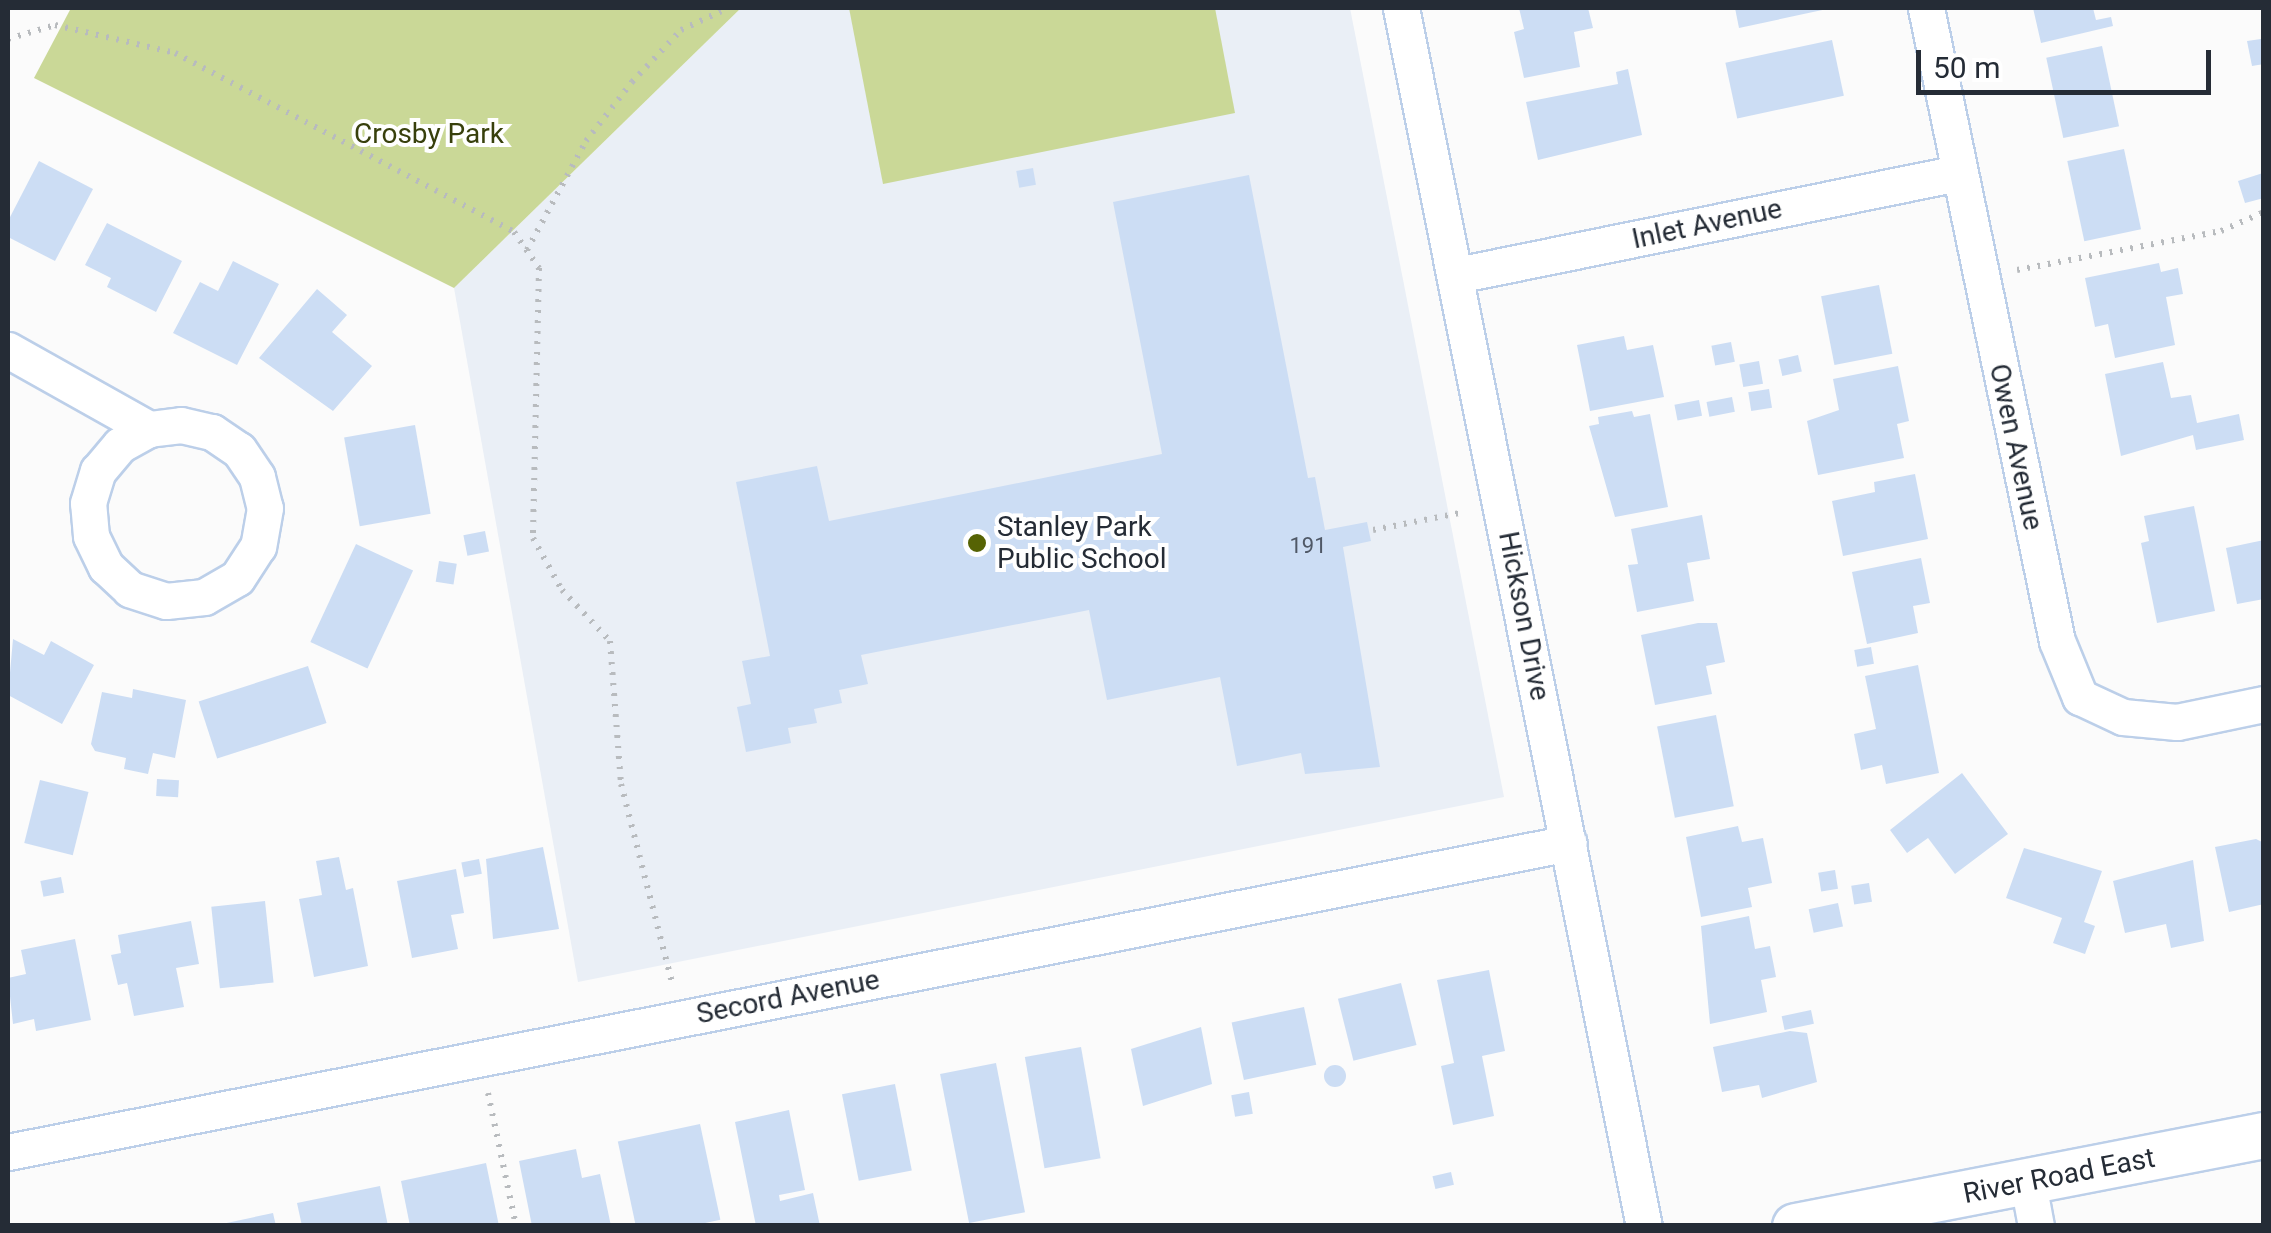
<!DOCTYPE html>
<html>
<head>
<meta charset="utf-8">
<style>
	body { margin:0 }
	#map { position:relative; width:2271px; height:1233px; overflow:hidden; background:#fbfbfb; font-family:Roboto,sans-serif }
	div>[style] { position:absolute }
	[style*='--x'] { left:calc(var(--x)*1px); top:calc(var(--y)*1px); width:calc(var(--w)*1px); rotate:calc(var(--a)*1deg) }
	.built>* { inset:0; background:#eaeff6 }
	.green>* { inset:0; background:#cad897 }
	.building>* { inset:0; background:#ccddf4; transform-origin:0 0 }
	.round { border-radius:50% }
	.path>* { height:6px; margin-top:-3px; transform-origin:0; background:repeating-linear-gradient(90deg,#b8bbbe 0 2.5px,transparent 0 10.5px) }
	.roads { filter:drop-shadow(2px 0 #bccfe9) drop-shadow(-2px 0 #bccfe9) drop-shadow(0 2px #bccfe9) drop-shadow(0 -2px #bccfe9) }
	.minor>* { height:35px; margin:-17.5px; padding:0 17.5px; transform-origin:17.5px; border-radius:17.5px; background:#fff }
	.tertiary>* { height:45px; margin:-22.5px; padding:0 22.5px; transform-origin:22.5px; border-radius:22.5px; background:#fff }
	.dots>* { width:28px; height:28px; translate:-50% -50%; box-sizing:border-box; border:5px solid #fff; border-radius:50% }
	span { translate:-50% -50%; white-space:nowrap; text-align:center; line-height:1.15; -webkit-text-stroke:8px #fff; paint-order:stroke }
	.number-label { font-size:22px; color:#4f5866 }
	.number-label span { -webkit-text-stroke-width:0 }
	.park-label { font-size:28px; color:#38400c }
	.street-label { font-size:28px; color:#252c36 }
	.poi-label { font-size:28px; color:#252c36 }
	.left { translate:0 -50%; text-align:left }
	.frame { position:absolute; inset:0; border:10px solid #252c36; pointer-events:none }
	.scale { position:absolute; left:1916px; top:50px; width:295px; height:45px; box-sizing:border-box; border:5px solid #252c36; border-top:0; padding-left:12px; font-size:30px; line-height:35px; white-space:nowrap; color:#252c36; -webkit-text-stroke:8px #fff; paint-order:stroke }
</style>
</head>
<body>
<div id="map">
	<div class="built">
		<div style="clip-path:polygon(741px 8px,1350px 8px,1504px 797px,578px 982px,454px 288px)"></div>
	</div>
	<div class="green">
		<div style="clip-path:polygon(71px 8px,741px 8px,454px 288px,34px 78px)"></div>
		<div style="clip-path:polygon(849px 8px,1215px 8px,1235px 113px,883px 184px)"></div>
	</div>
	<div class="building">
		<div style="clip-path:polygon(1519px 8px,1588px 8px,1593px 28px,1574px 32px,1580px 67px,1524px 78px,1514px 32px,1524px 29px)"></div>
		<div style="clip-path:polygon(1735px 8px,1827px 8px,1827px 9px,1739px 28px)"></div>
		<div style="clip-path:polygon(2033px 8px,2093px 8px,2096px 20px,2111px 17px,2113px 26px,2041px 43px)"></div>
		<div style="clip-path:polygon(2261px 39px,2264px 64px,2252px 66px,2247px 41px)"></div>
		<div style="left:1832px;top:40px;width:57px;height:109px;rotate:78deg"></div>
		<div style="left:2102px;top:46px;width:82px;height:57px;rotate:78deg"></div>
		<div style="clip-path:polygon(1628px 69px,1642px 135px,1538px 160px,1526px 102px,1618px 84px,1616px 72px)"></div>
		<div style="left:2124px;top:149px;width:82px;height:58px;rotate:78deg"></div>
		<div style="clip-path:polygon(39px 161px,93px 189px,55px 261px,8px 237px,8px 221px)"></div>
		<div style="left:1033px;top:168px;width:17px;height:17px;rotate:80deg"></div>
		<div style="clip-path:polygon(2263px 173px,2264px 198px,2245px 203px,2238px 181px)"></div>
		<div style="clip-path:polygon(1249px 175px,1308px 478px,1315px 477px,1325px 530px,1367px 522px,1371px 541px,1343px 547px,1380px 767px,1305px 774px,1301px 753px,1237px 766px,1220px 677px,1107px 700px,1089px 610px,861px 655px,868px 684px,839px 690px,842px 703px,814px 709px,817px 723px,788px 728px,791px 743px,746px 752px,737px 707px,751px 704px,742px 661px,770px 656px,736px 482px,817px 466px,829px 521px,1162px 454px,1113px 202px)"></div>
		<div style="clip-path:polygon(107px 223px,182px 261px,156px 312px,107px 287px,111px 278px,85px 265px)"></div>
		<div style="clip-path:polygon(233px 261px,279px 284px,237px 365px,173px 333px,200px 282px,218px 291px)"></div>
		<div style="clip-path:polygon(2159px 263px,2161px 272px,2178px 268px,2183px 294px,2166px 297px,2175px 345px,2115px 358px,2108px 324px,2095px 327px,2085px 278px)"></div>
		<div style="left:1879px;top:285px;width:70px;height:59px;rotate:79deg"></div>
		<div style="clip-path:polygon(317px 289px,347px 315px,332px 332px,372px 366px,333px 411px,259px 358px)"></div>
		<div style="clip-path:polygon(1624px 336px,1627px 350px,1653px 345px,1664px 397px,1590px 411px,1577px 345px)"></div>
		<div style="left:1731px;top:342px;width:20px;height:20px;rotate:79deg"></div>
		<div style="left:1798px;top:355px;width:17px;height:20px;rotate:77deg"></div>
		<div style="left:1759px;top:361px;width:23px;height:20px;rotate:80deg"></div>
		<div style="clip-path:polygon(2163px 362px,2171px 398px,2191px 395px,2197px 423px,2239px 414px,2244px 440px,2196px 450px,2193px 435px,2121px 456px,2105px 374px)"></div>
		<div style="clip-path:polygon(1898px 366px,1909px 421px,1897px 424px,1904px 458px,1818px 475px,1807px 421px,1839px 410px,1833px 379px)"></div>
		<div style="left:1769px;top:389px;width:19px;height:21px;rotate:81deg"></div>
		<div style="left:1732px;top:397px;width:15px;height:26px;rotate:79deg"></div>
		<div style="left:1699px;top:400px;width:16px;height:25px;rotate:79deg"></div>
		<div style="clip-path:polygon(1632px 411px,1634px 417px,1650px 414px,1668px 507px,1615px 517px,1589px 426px,1599px 424px,1598px 417px)"></div>
		<div style="left:415px;top:425px;width:90px;height:72px;rotate:80deg"></div>
		<div style="clip-path:polygon(1915px 474px,1928px 539px,1843px 556px,1832px 501px,1875px 492px,1874px 482px)"></div>
		<div style="clip-path:polygon(2194px 506px,2215px 611px,2157px 623px,2141px 543px,2149px 541px,2144px 516px)"></div>
		<div style="clip-path:polygon(1702px 515px,1710px 559px,1687px 563px,1694px 601px,1637px 612px,1628px 565px,1638px 564px,1631px 529px)"></div>
		<div style="left:485px;top:531px;width:21px;height:22px;rotate:79deg"></div>
		<div style="clip-path:polygon(2264px 540px,2264px 599px,2237px 604px,2226px 548px)"></div>
		<div style="left:356px;top:544px;width:63px;height:108px;rotate:25deg"></div>
		<div style="clip-path:polygon(1921px 558px,1930px 603px,1913px 606px,1918px 633px,1867px 644px,1852px 572px)"></div>
		<div style="left:439px;top:561px;width:18px;height:21px;rotate:9deg"></div>
		<div style="clip-path:polygon(1698px 623px,1717px 623px,1725px 662px,1706px 666px,1712px 694px,1655px 705px,1641px 635px)"></div>
		<div style="clip-path:polygon(13px 639px,44px 655px,51px 641px,94px 665px,62px 724px,8px 695px)"></div>
		<div style="left:1871px;top:647px;width:17px;height:17px;rotate:80deg"></div>
		<div style="clip-path:polygon(1918px 665px,1939px 773px,1886px 784px,1882px 765px,1861px 770px,1854px 734px,1876px 729px,1865px 676px)"></div>
		<div style="left:308px;top:666px;width:60px;height:115px;rotate:72deg"></div>
		<div style="clip-path:polygon(133px 689px,186px 700px,175px 758px,153px 753px,148px 774px,124px 769px,126px 758px,95px 751px,91px 744px,102px 692px,132px 698px)"></div>
		<div style="left:1716px;top:715px;width:93px;height:60px;rotate:79deg"></div>
		<div style="clip-path:polygon(1962px 773px,2008px 834px,1955px 874px,1928px 838px,1907px 853px,1890px 830px)"></div>
		<div style="left:157px;top:779px;width:22px;height:17px;rotate:3deg"></div>
		<div style="left:40px;top:780px;width:50px;height:65px;rotate:14deg"></div>
		<div style="clip-path:polygon(1738px 826px,1742px 842px,1763px 838px,1772px 883px,1748px 888px,1752px 907px,1701px 917px,1686px 837px)"></div>
		<div style="clip-path:polygon(2256px 839px,2264px 843px,2264px 904px,2229px 912px,2215px 847px)"></div>
		<div style="clip-path:polygon(543px 847px,559px 929px,493px 939px,486px 859px)"></div>
		<div style="clip-path:polygon(2024px 848px,2102px 871px,2084px 922px,2095px 926px,2085px 954px,2053px 943px,2062px 918px,2006px 898px)"></div>
		<div style="clip-path:polygon(339px 857px,346px 890px,353px 888px,368px 966px,314px 977px,299px 899px,322px 895px,316px 861px)"></div>
		<div style="left:479px;top:859px;width:15px;height:18px;rotate:79deg"></div>
		<div style="clip-path:polygon(2193px 860px,2204px 941px,2171px 948px,2166px 924px,2125px 933px,2113px 881px)"></div>
		<div style="clip-path:polygon(456px 869px,464px 913px,451px 915px,458px 949px,412px 958px,397px 881px)"></div>
		<div style="left:1835px;top:870px;width:19px;height:17px;rotate:81deg"></div>
		<div style="left:61px;top:877px;width:16px;height:21px;rotate:79deg"></div>
		<div style="left:1869px;top:883px;width:19px;height:18px;rotate:81deg"></div>
		<div style="left:265px;top:901px;width:82px;height:54px;rotate:84deg"></div>
		<div style="left:1838px;top:903px;width:24px;height:30px;rotate:78deg"></div>
		<div style="clip-path:polygon(1749px 916px,1755px 949px,1770px 946px,1776px 977px,1761px 980px,1767px 1012px,1710px 1024px,1701px 926px)"></div>
		<div style="clip-path:polygon(191px 921px,199px 964px,176px 968px,184px 1007px,134px 1016px,127px 983px,118px 985px,111px 955px,121px 953px,118px 935px)"></div>
		<div style="clip-path:polygon(75px 939px,91px 1020px,36px 1031px,34px 1019px,13px 1024px,8px 978px,26px 974px,21px 950px)"></div>
		<div style="clip-path:polygon(1489px 970px,1505px 1051px,1482px 1056px,1494px 1116px,1453px 1125px,1441px 1066px,1454px 1063px,1437px 980px)"></div>
		<div style="left:1401px;top:983px;width:64px;height:65px;rotate:76deg"></div>
		<div style="left:1304px;top:1007px;width:59px;height:74px;rotate:78deg"></div>
		<div style="left:1811px;top:1010px;width:14px;height:30px;rotate:78deg"></div>
		<div style="clip-path:polygon(1201px 1027px,1212px 1084px,1143px 1106px,1131px 1049px)"></div>
		<div style="clip-path:polygon(1790px 1031px,1807px 1033px,1817px 1082px,1762px 1098px,1759px 1085px,1722px 1092px,1713px 1047px)"></div>
		<div style="left:1081px;top:1047px;width:113px;height:57px;rotate:80deg"></div>
		<div style="left:996px;top:1063px;width:152px;height:57px;rotate:79deg"></div>
		<div class="round" style="left:1324px;top:1065px;width:22px;height:22px"></div>
		<div style="left:895px;top:1084px;width:88px;height:54px;rotate:79deg"></div>
		<div style="left:1249px;top:1092px;width:22px;height:18px;rotate:80deg"></div>
		<div style="clip-path:polygon(789px 1110px,805px 1190px,779px 1195px,780px 1201px,813px 1193px,820px 1226px,756px 1226px,735px 1122px)"></div>
		<div style="left:700px;top:1124px;width:98px;height:84px;rotate:78deg"></div>
		<div style="clip-path:polygon(576px 1149px,582px 1178px,600px 1174px,611px 1226px,532px 1226px,519px 1161px)"></div>
		<div style="clip-path:polygon(486px 1163px,499px 1226px,410px 1226px,401px 1181px)"></div>
		<div style="left:1451px;top:1172px;width:13px;height:19px;rotate:77deg"></div>
		<div style="clip-path:polygon(380px 1186px,388px 1226px,302px 1226px,297px 1203px)"></div>
		<div style="clip-path:polygon(273px 1213px,276px 1226px,222px 1226px,222px 1224px)"></div>
	</div>
	<div class="path">
		<div style="--x:8;--y:39;--w:49;--a:-16.6"></div>
		<div style="--x:55;--y:25;--w:123;--a:13.1"></div>
		<div style="--x:175;--y:53;--w:383;--a:27.8"></div>
		<div style="--x:514;--y:232;--w:44;--a:55.2"></div>
		<div style="--x:539;--y:268;--w:270;--a:91.3"></div>
		<div style="--x:533;--y:538;--w:60;--a:60.9"></div>
		<div style="--x:562;--y:590;--w:70;--a:46.7"></div>
		<div style="--x:610;--y:641;--w:143;--a:85.6"></div>
		<div style="--x:621;--y:784;--w:205;--a:75.6"></div>
		<div style="--x:527;--y:250;--w:124;--a:-61.6"></div>
		<div style="--x:586;--y:141;--w:75;--a:-52.1"></div>
		<div style="--x:632;--y:82;--w:71;--a:-46.7"></div>
		<div style="--x:681;--y:30;--w:52;--a:-25.1"></div>
		<div style="--x:2017;--y:270;--w:208;--a:-10.8"></div>
		<div style="--x:2221;--y:231;--w:47;--a:-23.8"></div>
		<div style="--x:1373;--y:530;--w:94;--a:-11.1"></div>
		<div style="--x:488;--y:1093;--w:136;--a:78.1"></div>
	</div>
	<div class="roads">
		<div class="minor">
			<div style="--x:1401;--y:8;--w:1242;--a:78.72"></div>
			<div style="--x:1926;--y:8;--w:646;--a:78.31"></div>
			<div style="--x:2057;--y:641;--w:61;--a:67.7"></div>
			<div style="--x:2080;--y:697;--w:47;--a:24.9"></div>
			<div style="--x:2123;--y:717;--w:54;--a:5.3"></div>
			<div style="--x:2177;--y:722;--w:89;--a:-11.7"></div>
			<div style="--x:1457;--y:275;--w:511;--a:-11.51"></div>
			<div style="--x:8;--y:350;--w:162;--a:29.3"></div>
			<div style="--x:149;--y:429;--w:32;--a:-7"></div>
			<div style="--x:181;--y:425;--w:32;--a:13"></div>
			<div style="--x:212;--y:432;--w:32;--a:34"></div>
			<div style="--x:239;--y:450;--w:32;--a:56"></div>
			<div style="--x:257;--y:477;--w:32;--a:76"></div>
			<div style="--x:265;--y:508;--w:39;--a:100"></div>
			<div style="--x:258;--y:546;--w:38;--a:123"></div>
			<div style="--x:237;--y:578;--w:38;--a:150"></div>
			<div style="--x:204;--y:597;--w:38;--a:174"></div>
			<div style="--x:166;--y:601;--w:38;--a:-162"></div>
			<div style="--x:130;--y:589;--w:33;--a:-137"></div>
			<div style="--x:106;--y:567;--w:34;--a:-116"></div>
			<div style="--x:91;--y:536;--w:33;--a:-95"></div>
			<div style="--x:88;--y:503;--w:34;--a:-73"></div>
			<div style="--x:98;--y:471;--w:34;--a:-50"></div>
			<div style="--x:120;--y:445;--w:33;--a:-29"></div>
			<div style="--x:8;--y:1152;--w:1591;--a:-11.2"></div>
			<div style="--x:2028;--y:1183;--w:44;--a:79.5"></div>
		</div>
		<div class="tertiary">
			<div style="--x:1795;--y:1226;--w:478;--a:-11"></div>
		</div>
	</div>
	<div class="dots">
		<div style="left:977px;top:543px;background:#566304"></div>
	</div>
	<div class="number-label">
		<span style="left:1308px;top:546px">191</span>
	</div>
	<div class="park-label">
		<span style="left:429px;top:134px">Crosby Park</span>
	</div>
	<div class="street-label">
		<span style="left:1707px;top:224px;rotate:-12deg">Inlet Avenue</span>
		<span style="left:2016px;top:447px;rotate:78deg">Owen Avenue</span>
		<span style="left:1524px;top:616px;rotate:79deg">Hickson Drive</span>
		<span style="left:788px;top:997px;rotate:-11deg">Secord Avenue</span>
		<span style="left:2059px;top:1176px;rotate:-11deg">River Road East</span>
	</div>
	<div class="poi-label">
		<span class="left" style="left:997px;top:543px">Stanley Park<br>Public School</span>
	</div>
	<div class="frame"></div>
	<div class="scale">50 m</div>
</div>
</body>
</html>
